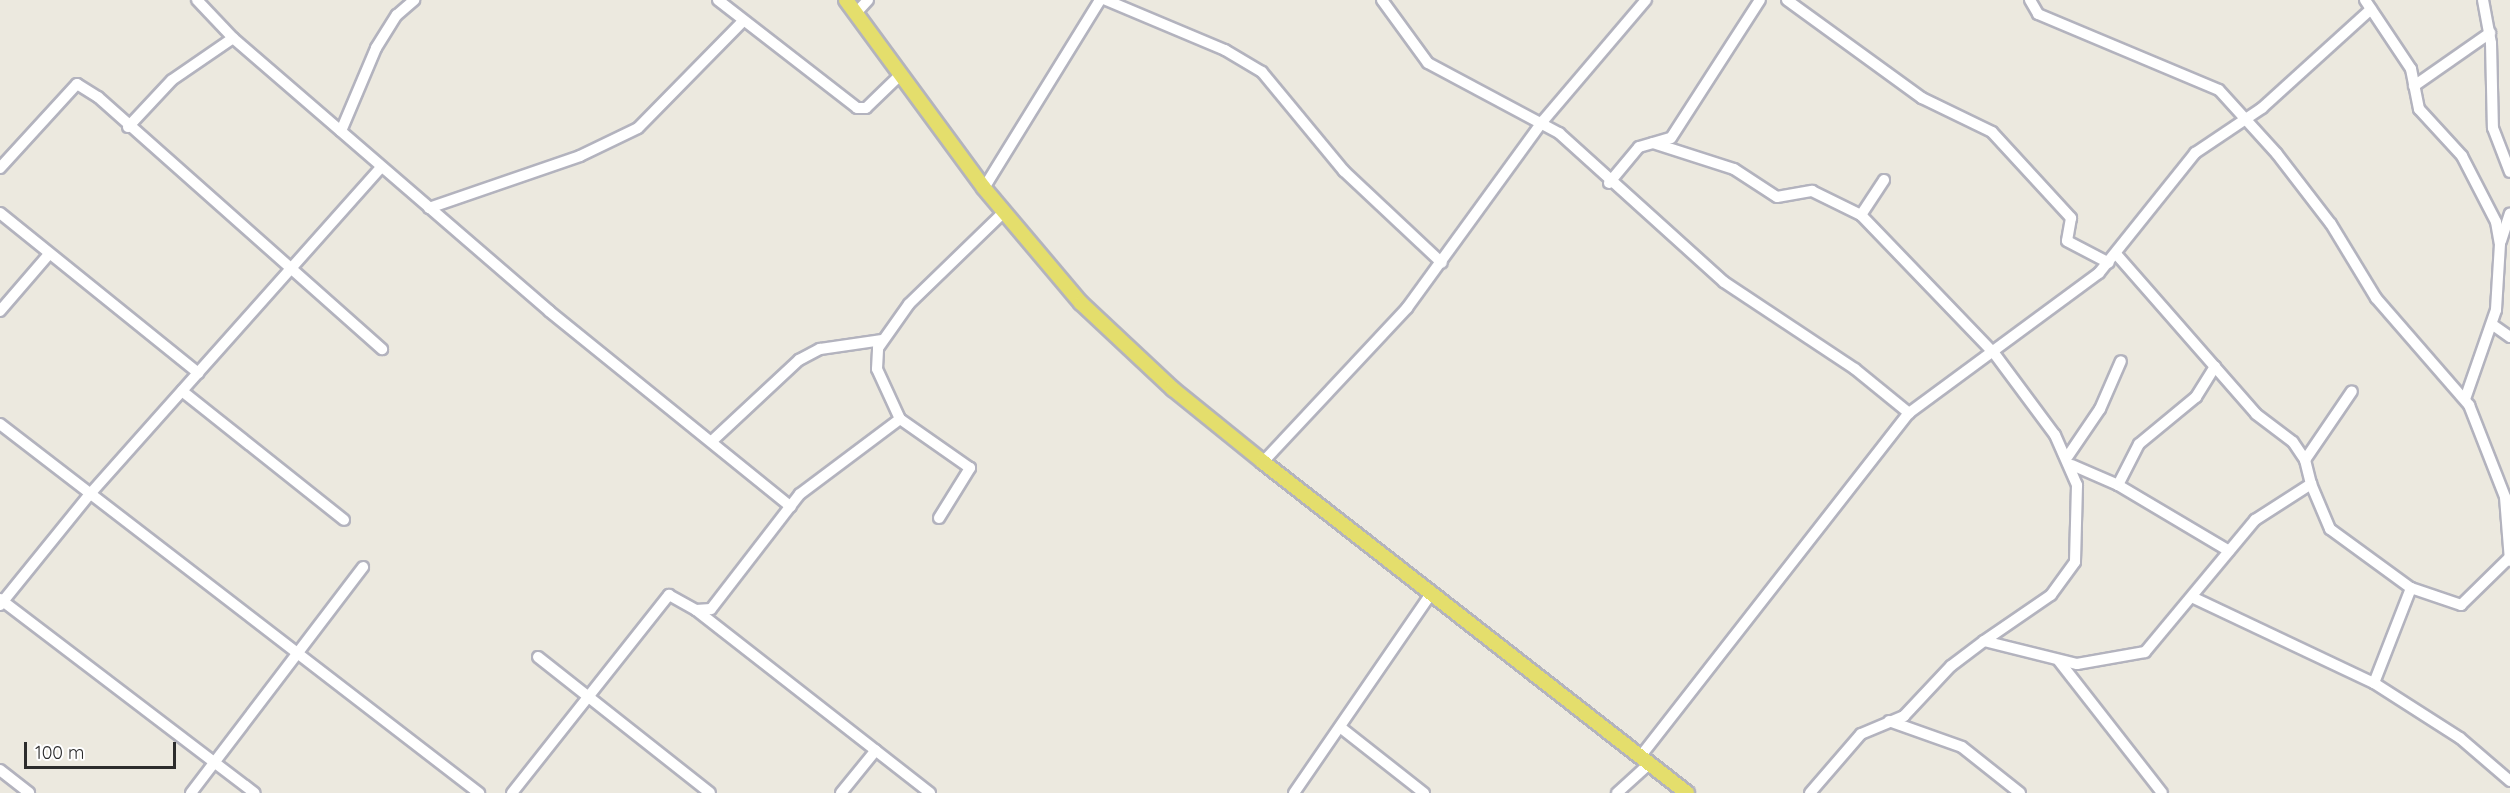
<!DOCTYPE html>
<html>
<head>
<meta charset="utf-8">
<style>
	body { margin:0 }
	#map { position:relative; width:2510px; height:793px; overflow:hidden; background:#ece9df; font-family:Quicksand,sans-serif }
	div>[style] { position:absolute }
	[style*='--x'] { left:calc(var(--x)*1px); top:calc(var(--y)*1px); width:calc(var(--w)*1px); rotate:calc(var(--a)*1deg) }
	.roads { filter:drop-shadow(2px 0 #b3b3be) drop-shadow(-2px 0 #b3b3be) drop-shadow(0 2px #b3b3be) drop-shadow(0 -2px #b3b3be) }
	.minor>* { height:10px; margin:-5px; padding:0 5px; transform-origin:5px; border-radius:5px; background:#fff }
	.major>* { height:14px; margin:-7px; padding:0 7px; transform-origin:7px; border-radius:7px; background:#e4de6c }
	span { translate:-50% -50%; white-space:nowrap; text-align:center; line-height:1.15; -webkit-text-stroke:5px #fff; paint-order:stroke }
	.scale { position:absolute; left:24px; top:742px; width:152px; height:27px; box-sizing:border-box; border:3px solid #2c2c2c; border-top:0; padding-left:8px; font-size:18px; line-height:21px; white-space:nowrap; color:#2c2c2c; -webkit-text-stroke:4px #fff; paint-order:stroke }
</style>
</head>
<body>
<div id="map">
	<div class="roads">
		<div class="minor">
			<div style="--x:197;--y:0;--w:52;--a:46.5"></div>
			<div style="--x:233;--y:38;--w:418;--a:40.8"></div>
			<div style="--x:549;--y:311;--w:311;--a:39"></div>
			<div style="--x:718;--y:0;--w:176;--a:37.8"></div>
			<div style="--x:857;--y:108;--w:9;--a:0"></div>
			<div style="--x:866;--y:108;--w:47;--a:-44.1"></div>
			<div style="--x:1106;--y:0;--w:129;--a:22.8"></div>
			<div style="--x:1225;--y:50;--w:43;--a:30.7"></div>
			<div style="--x:1262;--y:72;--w:129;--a:50.4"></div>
			<div style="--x:1344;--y:171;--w:134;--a:43.2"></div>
			<div style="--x:1382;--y:0;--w:78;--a:53.9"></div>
			<div style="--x:1428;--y:63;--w:149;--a:28.1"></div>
			<div style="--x:1559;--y:133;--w:222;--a:42.1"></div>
			<div style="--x:1724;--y:282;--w:157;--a:33.6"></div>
			<div style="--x:1855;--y:369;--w:70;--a:39.2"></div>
			<div style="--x:1787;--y:0;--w:167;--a:36"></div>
			<div style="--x:1922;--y:98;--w:78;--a:25.9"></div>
			<div style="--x:1992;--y:132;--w:117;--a:47.4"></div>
			<div style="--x:2071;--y:218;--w:23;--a:100"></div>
			<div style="--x:2067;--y:241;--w:47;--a:27.6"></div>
			<div style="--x:2030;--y:0;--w:16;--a:60"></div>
			<div style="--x:2038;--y:14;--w:196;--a:22.8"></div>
			<div style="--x:2219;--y:90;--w:86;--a:47.8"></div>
			<div style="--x:2277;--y:154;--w:88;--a:52.4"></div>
			<div style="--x:2331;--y:224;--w:87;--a:58.7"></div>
			<div style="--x:2376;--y:298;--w:142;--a:49"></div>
			<div style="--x:2469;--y:405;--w:99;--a:68.6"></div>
			<div style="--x:2505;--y:497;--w:64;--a:85.5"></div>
			<div style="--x:2365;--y:0;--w:83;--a:56.3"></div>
			<div style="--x:2411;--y:69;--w:41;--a:78.7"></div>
			<div style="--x:2419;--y:109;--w:64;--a:47.5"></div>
			<div style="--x:2462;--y:156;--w:74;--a:62.7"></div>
			<div style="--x:2496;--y:222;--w:22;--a:80"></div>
			<div style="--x:2500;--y:244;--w:66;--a:93.5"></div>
			<div style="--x:2496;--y:310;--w:94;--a:109.2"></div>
			<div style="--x:2483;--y:0;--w:44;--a:79.5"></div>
			<div style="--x:2491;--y:43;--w:85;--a:88.7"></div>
			<div style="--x:2493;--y:128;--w:47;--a:68.9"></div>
			<div style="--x:855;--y:14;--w:19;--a:-47"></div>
			<div style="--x:2414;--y:86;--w:93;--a:-34.9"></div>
			<div style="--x:128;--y:127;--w:64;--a:-46.9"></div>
			<div style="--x:172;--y:80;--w:74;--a:-34.5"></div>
			<div style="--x:341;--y:131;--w:90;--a:-67.1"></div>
			<div style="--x:376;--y:48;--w:39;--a:-58"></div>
			<div style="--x:397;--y:15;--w:23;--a:-41"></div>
			<div style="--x:1653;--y:143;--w:85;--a:17.8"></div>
			<div style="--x:1734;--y:169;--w:51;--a:33.1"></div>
			<div style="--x:1777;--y:197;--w:36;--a:-10"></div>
			<div style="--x:1812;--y:191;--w:55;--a:26.1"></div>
			<div style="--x:1861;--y:215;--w:192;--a:46.1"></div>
			<div style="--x:1994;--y:353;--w:102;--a:53.4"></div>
			<div style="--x:2055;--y:435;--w:55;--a:66.3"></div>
			<div style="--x:2077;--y:485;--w:77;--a:91.5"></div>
			<div style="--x:2075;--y:562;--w:41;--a:126"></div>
			<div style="--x:2051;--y:595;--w:81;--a:145.5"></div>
			<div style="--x:0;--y:168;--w:114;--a:-47.5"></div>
			<div style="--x:77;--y:84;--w:25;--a:32"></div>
			<div style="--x:98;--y:97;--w:380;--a:41.6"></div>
			<div style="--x:1609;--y:183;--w:47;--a:-50.2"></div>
			<div style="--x:1639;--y:147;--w:33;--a:-16"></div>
			<div style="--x:1671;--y:138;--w:164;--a:-57.2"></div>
			<div style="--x:984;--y:188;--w:221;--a:-58.3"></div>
			<div style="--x:429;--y:208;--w:160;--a:-19"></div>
			<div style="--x:580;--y:156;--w:64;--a:-25.8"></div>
			<div style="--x:638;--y:128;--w:150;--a:-45.5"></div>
			<div style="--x:0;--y:213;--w:255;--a:38.9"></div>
			<div style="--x:1861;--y:215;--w:42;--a:-56.7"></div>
			<div style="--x:2501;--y:241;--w:29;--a:-72"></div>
			<div style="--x:2117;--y:255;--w:211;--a:48.8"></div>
			<div style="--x:2256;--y:414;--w:46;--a:37.1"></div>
			<div style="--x:2293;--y:442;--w:22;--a:56"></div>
			<div style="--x:0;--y:311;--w:75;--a:-49.3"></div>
			<div style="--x:2493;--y:325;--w:21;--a:35"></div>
			<div style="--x:182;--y:391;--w:207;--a:38.5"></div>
			<div style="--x:0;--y:424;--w:605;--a:37.61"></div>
			<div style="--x:712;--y:441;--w:119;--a:-43"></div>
			<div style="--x:799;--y:360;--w:24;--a:-28"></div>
			<div style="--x:820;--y:349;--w:63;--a:-8.3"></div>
			<div style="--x:2068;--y:456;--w:57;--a:-55.8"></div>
			<div style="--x:2100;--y:409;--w:52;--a:-66.4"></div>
			<div style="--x:1263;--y:462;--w:211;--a:-46.9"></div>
			<div style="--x:1407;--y:308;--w:231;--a:-54"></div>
			<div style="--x:1543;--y:121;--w:159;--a:-49.6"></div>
			<div style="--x:2072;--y:465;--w:50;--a:23.5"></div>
			<div style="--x:2118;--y:485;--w:129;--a:30.7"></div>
			<div style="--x:2311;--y:484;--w:49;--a:67.1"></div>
			<div style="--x:2330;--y:529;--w:100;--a:36.1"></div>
			<div style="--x:2411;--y:588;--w:53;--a:18.8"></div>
			<div style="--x:2461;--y:605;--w:67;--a:-44.4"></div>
			<div style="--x:2118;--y:485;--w:46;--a:-62.9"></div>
			<div style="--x:2139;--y:444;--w:74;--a:-39.5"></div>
			<div style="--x:2196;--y:397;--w:36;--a:-58"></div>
			<div style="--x:939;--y:518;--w:59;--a:-58.2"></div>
			<div style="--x:970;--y:468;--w:85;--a:-145"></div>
			<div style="--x:900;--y:419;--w:55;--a:-114.7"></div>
			<div style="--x:877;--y:369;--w:21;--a:-87"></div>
			<div style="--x:878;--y:348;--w:54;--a:-54.8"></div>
			<div style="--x:909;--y:304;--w:131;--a:-44.1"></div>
			<div style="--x:2194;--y:598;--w:199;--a:25.3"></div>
			<div style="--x:2374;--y:683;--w:102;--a:32.6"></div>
			<div style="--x:2460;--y:738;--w:66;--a:40.7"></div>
			<div style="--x:0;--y:599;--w:320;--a:37.3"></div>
			<div style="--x:0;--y:605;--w:143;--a:-51"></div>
			<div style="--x:90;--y:494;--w:438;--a:-48.3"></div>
			<div style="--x:696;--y:610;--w:297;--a:38"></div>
			<div style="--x:538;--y:657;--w:219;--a:38.3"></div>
			<div style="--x:2059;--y:661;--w:167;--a:52"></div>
			<div style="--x:2374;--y:683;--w:102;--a:-68.7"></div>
			<div style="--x:1889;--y:721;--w:77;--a:19.6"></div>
			<div style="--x:1962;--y:747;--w:74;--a:38.4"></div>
			<div style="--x:1340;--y:727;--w:107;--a:38.2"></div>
			<div style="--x:1640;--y:757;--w:437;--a:-52"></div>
			<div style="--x:1909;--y:413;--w:236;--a:-36.4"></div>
			<div style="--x:2099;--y:273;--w:154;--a:-51.3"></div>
			<div style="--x:2195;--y:153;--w:81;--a:-33.9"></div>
			<div style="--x:2262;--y:108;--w:147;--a:-42.2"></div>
			<div style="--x:0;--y:770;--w:37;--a:38"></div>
			<div style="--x:191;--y:793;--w:284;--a:-52.7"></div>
			<div style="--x:512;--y:793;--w:253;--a:-51.6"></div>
			<div style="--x:669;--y:595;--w:31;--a:29"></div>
			<div style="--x:696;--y:610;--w:15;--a:-4"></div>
			<div style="--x:711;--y:609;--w:145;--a:-52.3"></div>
			<div style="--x:800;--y:494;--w:125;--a:-36.9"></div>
			<div style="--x:841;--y:793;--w:55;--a:-50.9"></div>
			<div style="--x:1294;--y:793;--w:242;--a:-55.5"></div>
			<div style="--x:1617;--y:793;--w:43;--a:-42.2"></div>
			<div style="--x:1810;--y:793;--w:78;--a:-49.2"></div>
			<div style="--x:1861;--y:734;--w:47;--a:-22.7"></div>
			<div style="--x:1904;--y:716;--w:69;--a:-46.8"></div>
			<div style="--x:1951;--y:666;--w:41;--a:-37.1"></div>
			<div style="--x:1984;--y:641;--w:96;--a:13.9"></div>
			<div style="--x:2077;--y:664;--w:69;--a:-10"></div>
			<div style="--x:2145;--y:652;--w:172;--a:-50.2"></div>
			<div style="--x:2255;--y:520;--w:67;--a:-32.7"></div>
			<div style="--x:2311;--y:484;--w:25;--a:-104"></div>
			<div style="--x:2305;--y:460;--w:83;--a:-55.7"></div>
		</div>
		<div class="major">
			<div style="--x:846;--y:0;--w:233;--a:53.7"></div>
			<div style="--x:984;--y:188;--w:150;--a:49.9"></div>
			<div style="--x:1081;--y:303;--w:126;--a:43.1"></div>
			<div style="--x:1173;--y:389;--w:116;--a:39"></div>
			<div style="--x:1263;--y:462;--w:538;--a:37.98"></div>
		</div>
	</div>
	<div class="scale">100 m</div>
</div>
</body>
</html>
